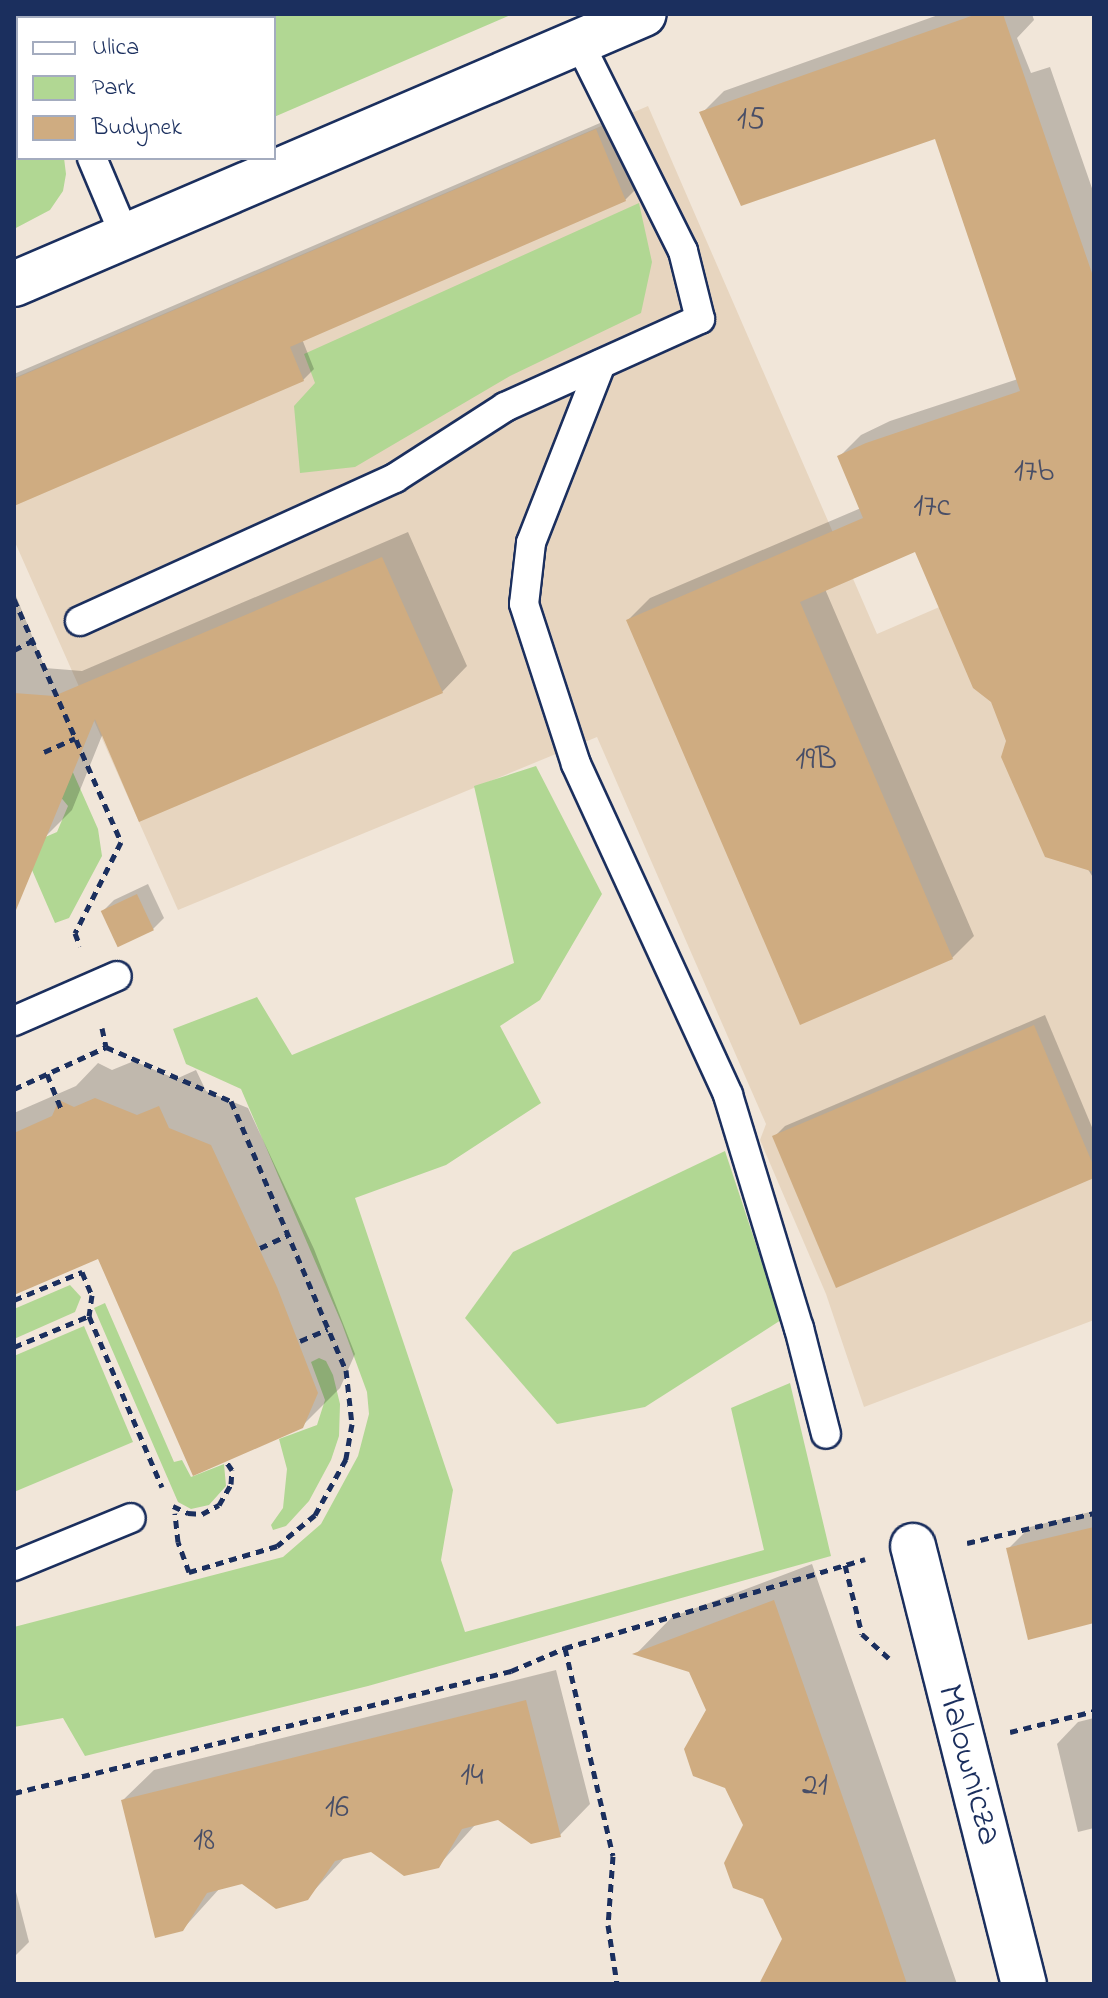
<!DOCTYPE html>
<html>
<head>
<meta charset="utf-8">
<style>
	body { margin:0 }
	#map { position:relative; width:1108px; height:1998px; overflow:hidden; background:#f1e6d9; font-family:"Indie Flower",sans-serif }
	div>[style] { position:absolute }
	[style*='--x'] { left:calc(var(--x)*1px); top:calc(var(--y)*1px); width:calc(var(--w)*1px); rotate:calc(var(--a)*1deg) }
	.built>* { inset:0; background:#e7d5bf }
	.green>* { inset:0; background:#b1d793 }
	.shadow>* { inset:0; background:#0003 }
	.building>* { inset:0; background:#cfac81; transform-origin:0 0 }
	.path>* { height:5px; margin-top:-2.5px; transform-origin:0; background:repeating-linear-gradient(90deg,#1b2f5e 0 8px,transparent 0 14px) }
	.roads { filter:drop-shadow(2px 0 #1b2f5e) drop-shadow(-2px 0 #1b2f5e) drop-shadow(0 2px #1b2f5e) drop-shadow(0 -2px #1b2f5e) }
	.lane>* { height:28px; margin:-14px; padding:0 14px; transform-origin:14px; border-radius:14px; background:#fff }
	.street>* { height:44px; margin:-22px; padding:0 22px; transform-origin:22px; border-radius:22px; background:#fff }
	span { translate:-50% -50%; white-space:nowrap; text-align:center; line-height:1.15; -webkit-text-stroke:7px #fff; paint-order:stroke }
	.number-label { font-size:32px; color:#484e67 }
	.number-label span { -webkit-text-stroke-width:0 }
	.street-label { font-size:36px; color:#1b2f5e }
	.frame { position:absolute; inset:0; border:16px solid #1b2f5e; pointer-events:none }
	.legend { position:absolute; left:16px; top:16px; width:260px; height:144px; box-sizing:border-box; background:#fff; border:2px solid #a4acbf; margin:0; padding:10px 14px; list-style:none; font-size:24px; color:#1b2f5e }
	.legend li { display:flex; align-items:center; gap:16px; height:40px }
	.legend b { width:40px; border:2px solid #a4acbf }
</style>
</head>
<body>
<div id="map">
	<div class="built">
		<div style="clip-path:polygon(648px 106px,877px 634px,1094px 540px,1094px 1320px,864px 1407px,826px 1294px,760px 1140px,766px 1124px,597px 737px,178px 910px,14px 540px,14px 378px)"></div>
	</div>
	<div class="green">
		<div style="clip-path:polygon(70px 14px,513px 14px,274px 117px,274px 18px,68px 18px)"></div>
		<div style="clip-path:polygon(14px 53px,18px 57px,18px 158px,64px 158px,66px 174px,63px 191px,50px 210px,14px 229px)"></div>
		<div style="clip-path:polygon(639px 203px,652px 262px,641px 313px,510px 376px,355px 467px,300px 473px,294px 406px,315px 383px,304px 354px)"></div>
		<div style="clip-path:polygon(536px 766px,602px 894px,540px 1000px,500px 1026px,541px 1103px,446px 1165px,355px 1198px,453px 1490px,441px 1560px,465px 1632px,764px 1550px,731px 1408px,790px 1383px,831px 1556px,368px 1686px,85px 1756px,63px 1718px,14px 1727px,14px 1627px,283px 1557px,321px 1524px,358px 1456px,369px 1414px,367px 1392px,342px 1324px,241px 1089px,186px 1064px,173px 1029px,257px 997px,292px 1055px,514px 963px,474px 786px)"></div>
		<div style="clip-path:polygon(71px 768px,98px 829px,102px 856px,69px 918px,55px 923px,22px 847px,57px 832px,68px 806px,59px 795px)"></div>
		<div style="clip-path:polygon(725px 1151px,781px 1320px,645px 1407px,557px 1424px,465px 1318px,513px 1252px)"></div>
		<div style="clip-path:polygon(70px 1285px,81px 1297px,75px 1312px,14px 1339px,14px 1309px)"></div>
		<div style="clip-path:polygon(105px 1303px,174px 1462px,182px 1460px,191px 1477px,224px 1464px,226px 1486px,209px 1505px,191px 1509px,178px 1502px,94px 1308px)"></div>
		<div style="clip-path:polygon(84px 1326px,133px 1442px,14px 1492px,14px 1356px)"></div>
		<div style="clip-path:polygon(319px 1358px,326px 1361px,333px 1375px,340px 1404px,339px 1436px,331px 1460px,309px 1501px,286px 1526px,273px 1530px,271px 1525px,283px 1508px,287px 1469px,279px 1439px,317px 1425px,325px 1400px,311px 1362px)"></div>
	</div>
	<div class="shadow">
		<div style="clip-path:polygon(941px 14px,1032px 14px,1034px 20px,1017px 38px,1031px 73px,1050px 67px,1094px 194px,1094px 879px,1008px 741px,992px 701px,916px 550px,825px 589px,974px 936px,952px 958px,628px 620px,650px 598px,861px 508px,839px 457px,861px 435px,890px 421px,1018px 379px,936px 137px,702px 113px,724px 91px)"></div>
		<div style="clip-path:polygon(607px 120px,636px 189px,625px 200px,302px 339px,314px 369px,303px 380px,14px 504px,14px 374px)"></div>
		<div style="clip-path:polygon(408px 532px,467px 666px,442px 692px,103px 733px,72px 810px,46px 836px,14px 850px,14px 591px,45px 668px,82px 671px)"></div>
		<div style="clip-path:polygon(148px 884px,164px 918px,153px 929px,103px 911px,114px 900px)"></div>
		<div style="clip-path:polygon(1045px 1015px,1094px 1132px,1094px 1176px,774px 1137px,785px 1126px)"></div>
		<div style="clip-path:polygon(134px 1061px,176px 1079px,196px 1070px,206px 1091px,248px 1108px,314px 1249px,355px 1354px,340px 1388px,302px 1426px,99px 1256px,14px 1293px,14px 1113px,76px 1086px,98px 1063px,112px 1070px)"></div>
		<div style="clip-path:polygon(1094px 1511px,1094px 1621px,1008px 1549px,1030px 1527px)"></div>
		<div style="clip-path:polygon(812px 1564px,957px 1984px,770px 1984px,784px 1939px,708px 1710px,691px 1671px,636px 1654px,672px 1617px)"></div>
		<div style="clip-path:polygon(556px 1670px,590px 1804px,560px 1835px,498px 1818px,475px 1825px,438px 1866px,372px 1850px,346px 1856px,307px 1898px,242px 1882px,220px 1888px,182px 1930px,123px 1800px,154px 1770px)"></div>
		<div style="clip-path:polygon(1094px 1718px,1094px 1828px,1078px 1832px,1057px 1744px,1078px 1722px)"></div>
		<div style="clip-path:polygon(14px 1884px,29px 1942px,14px 1957px)"></div>
	</div>
	<div class="building">
		<div style="clip-path:polygon(977px 14px,1003px 14px,1094px 279px,1094px 872px,1045px 857px,1001px 757px,1006px 741px,991px 702px,973px 688px,915px 552px,800px 602px,953px 959px,800px 1025px,626px 620px,863px 518px,837px 456px,866px 443px,1020px 391px,935px 139px,741px 206px,699px 112px)"></div>
		<div style="clip-path:polygon(596px 129px,626px 201px,290px 347px,304px 381px,14px 506px,14px 379px)"></div>
		<div style="clip-path:polygon(382px 557px,443px 693px,139px 822px,95px 719px,14px 915px,14px 693px,54px 696px)"></div>
		<div style="left:137px;top:894px;width:40px;height:40px;rotate:65deg"></div>
		<div style="clip-path:polygon(1034px 1025px,1094px 1167px,1094px 1178px,836px 1288px,772px 1136px)"></div>
		<div style="clip-path:polygon(95px 1098px,137px 1115px,159px 1106px,169px 1128px,211px 1145px,277px 1287px,318px 1393px,303px 1428px,193px 1476px,98px 1259px,14px 1295px,14px 1133px,52px 1116px,59px 1100px,74px 1107px)"></div>
		<div style="clip-path:polygon(1094px 1527px,1094px 1623px,1028px 1640px,1006px 1548px)"></div>
		<div style="clip-path:polygon(774px 1600px,882px 1910px,907px 1984px,759px 1984px,782px 1939px,763px 1899px,733px 1888px,724px 1863px,743px 1825px,725px 1788px,693px 1776px,684px 1749px,706px 1710px,689px 1672px,632px 1654px)"></div>
		<div style="clip-path:polygon(526px 1700px,561px 1837px,531px 1844px,498px 1820px,462px 1829px,439px 1868px,404px 1876px,371px 1852px,335px 1861px,308px 1900px,276px 1909px,242px 1884px,207px 1893px,183px 1931px,155px 1938px,121px 1800px)"></div>
	</div>
	<div class="path">
		<div style="--x:14;--y:599;--w:266;--a:66.2"></div>
		<div style="--x:121;--y:842;--w:102;--a:116.8"></div>
		<div style="--x:75;--y:933;--w:14;--a:69"></div>
		<div style="--x:14;--y:650;--w:20;--a:-27"></div>
		<div style="--x:44;--y:752;--w:34;--a:-24"></div>
		<div style="--x:102;--y:1028;--w:19;--a:78"></div>
		<div style="--x:47;--y:1074;--w:37;--a:68"></div>
		<div style="--x:14;--y:1089;--w:101;--a:-24.5"></div>
		<div style="--x:106;--y:1047;--w:136;--a:23.4"></div>
		<div style="--x:231;--y:1101;--w:293;--a:66.9"></div>
		<div style="--x:346;--y:1370;--w:54;--a:83.7"></div>
		<div style="--x:352;--y:1424;--w:36;--a:100"></div>
		<div style="--x:346;--y:1459;--w:64;--a:119"></div>
		<div style="--x:315;--y:1515;--w:49;--a:140.8"></div>
		<div style="--x:277;--y:1546;--w:92;--a:163.5"></div>
		<div style="--x:189;--y:1572;--w:32;--a:-110"></div>
		<div style="--x:178;--y:1542;--w:29;--a:-96"></div>
		<div style="--x:260;--y:1248;--w:31;--a:-25"></div>
		<div style="--x:14;--y:1300;--w:74;--a:-22.4"></div>
		<div style="--x:82;--y:1272;--w:25;--a:67"></div>
		<div style="--x:92;--y:1295;--w:21;--a:98"></div>
		<div style="--x:300;--y:1341;--w:30;--a:-23"></div>
		<div style="--x:14;--y:1347;--w:81;--a:-22.5"></div>
		<div style="--x:89;--y:1316;--w:186;--a:66.9"></div>
		<div style="--x:173;--y:1506;--w:17;--a:25"></div>
		<div style="--x:188;--y:1513;--w:14;--a:4"></div>
		<div style="--x:202;--y:1514;--w:19;--a:-28"></div>
		<div style="--x:219;--y:1505;--w:24;--a:-60"></div>
		<div style="--x:231;--y:1484;--w:14;--a:-86"></div>
		<div style="--x:232;--y:1470;--w:11;--a:-124"></div>
		<div style="--x:967;--y:1543;--w:130;--a:-13.3"></div>
		<div style="--x:845;--y:1565;--w:71;--a:76.2"></div>
		<div style="--x:862;--y:1634;--w:36;--a:42"></div>
		<div style="--x:565;--y:1648;--w:213;--a:77"></div>
		<div style="--x:613;--y:1856;--w:69;--a:94.1"></div>
		<div style="--x:608;--y:1925;--w:60;--a:81.3"></div>
		<div style="--x:1010;--y:1732;--w:87;--a:-14"></div>
		<div style="--x:14;--y:1793;--w:512;--a:-13.79"></div>
		<div style="--x:511;--y:1671;--w:59;--a:-23.1"></div>
		<div style="--x:565;--y:1648;--w:313;--a:-16.5"></div>
	</div>
	<div class="roads">
		<div class="lane">
			<div style="--x:33;--y:14;--w:4;--a:76"></div>
			<div style="--x:92;--y:158;--w:85;--a:67.1"></div>
			<div style="--x:601;--y:364;--w:192;--a:111.4"></div>
			<div style="--x:531;--y:543;--w:61;--a:96.5"></div>
			<div style="--x:524;--y:604;--w:168;--a:72"></div>
			<div style="--x:576;--y:764;--w:364;--a:65.3"></div>
			<div style="--x:728;--y:1095;--w:244;--a:73.1"></div>
			<div style="--x:799;--y:1328;--w:109;--a:75.7"></div>
			<div style="--x:80;--y:621;--w:346;--a:-24.4"></div>
			<div style="--x:395;--y:478;--w:131;--a:-32.8"></div>
			<div style="--x:505;--y:407;--w:214;--a:-24.3"></div>
			<div style="--x:700;--y:319;--w:70;--a:-104"></div>
			<div style="--x:683;--y:251;--w:236;--a:-116.5"></div>
			<div style="--x:14;--y:1021;--w:112;--a:-23.6"></div>
			<div style="--x:14;--y:1566;--w:126;--a:-22.3"></div>
		</div>
		<div class="street">
			<div style="--x:14;--y:284;--w:685;--a:-23.2"></div>
			<div style="--x:913;--y:1546;--w:452;--a:75.8"></div>
		</div>
	</div>
	<div class="number-label">
		<span style="left:751px;top:121px">15</span>
		<span style="left:1034px;top:473px">17b</span>
		<span style="left:932px;top:508px">17c</span>
		<span style="left:816px;top:761px">19B</span>
		<span style="left:472px;top:1777px">14</span>
		<span style="left:815px;top:1787px">21</span>
		<span style="left:337px;top:1809px">16</span>
		<span style="left:204px;top:1842px">18</span>
	</div>
	<div class="street-label">
		<span style="left:968px;top:1765px;rotate:75deg">Malownicza</span>
	</div>
	<div class="frame"></div>
	<ul class="legend">
	<li><b style="height:10px;background:#fff"></b>Ulica</li>
	<li><b style="height:22px;background:#b1d793"></b>Park</li>
	<li><b style="height:22px;background:#cfac81"></b>Budynek</li>
	</ul>
</div>
</body>
</html>
